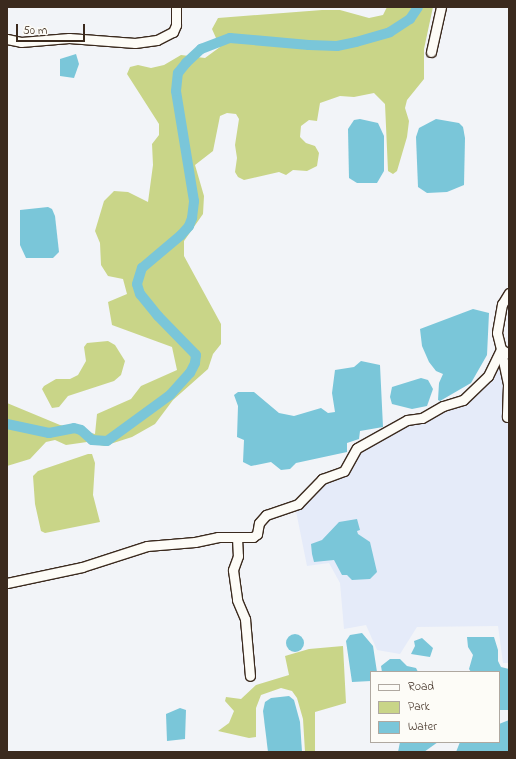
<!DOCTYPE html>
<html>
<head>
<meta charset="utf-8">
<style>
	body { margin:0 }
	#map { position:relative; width:516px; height:759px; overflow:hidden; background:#f2f4f8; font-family:"Indie Flower",sans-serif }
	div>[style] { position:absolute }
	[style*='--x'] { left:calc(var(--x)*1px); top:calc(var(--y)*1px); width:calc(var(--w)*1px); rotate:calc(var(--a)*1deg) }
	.built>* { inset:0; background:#e5ebf9 }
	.green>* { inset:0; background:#c9d588 }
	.water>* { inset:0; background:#7ac6d9 }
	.round { border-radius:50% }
	.canal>* { height:10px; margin:-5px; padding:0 5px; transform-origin:5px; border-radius:5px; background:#7ac6d9 }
	.roads { filter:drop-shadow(1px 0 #3b2a1e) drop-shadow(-1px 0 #3b2a1e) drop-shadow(0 1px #3b2a1e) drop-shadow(0 -1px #3b2a1e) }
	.minor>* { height:9px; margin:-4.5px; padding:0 4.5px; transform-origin:4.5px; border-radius:4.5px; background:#fdfcf7 }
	span { translate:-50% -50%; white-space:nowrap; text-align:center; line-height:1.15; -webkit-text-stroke:4px #fdfcf7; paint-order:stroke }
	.frame { position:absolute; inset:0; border:8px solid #3b2a1e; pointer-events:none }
	.legend { position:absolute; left:370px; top:671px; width:130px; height:72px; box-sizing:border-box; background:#fdfcf7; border:1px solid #afa8a0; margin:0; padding:5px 7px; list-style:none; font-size:12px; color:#3b2a1e }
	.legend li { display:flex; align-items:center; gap:8px; height:20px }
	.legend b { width:20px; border:1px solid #afa8a0 }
	.scale { position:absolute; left:16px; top:24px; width:69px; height:18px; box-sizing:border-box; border:2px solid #3b2a1e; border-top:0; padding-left:5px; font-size:12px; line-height:14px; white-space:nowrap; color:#3b2a1e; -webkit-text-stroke:3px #fdfcf7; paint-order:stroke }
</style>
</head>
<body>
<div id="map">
	<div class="built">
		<div style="clip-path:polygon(507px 348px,509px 348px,509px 663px,503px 663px,498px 626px,417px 627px,400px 654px,377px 650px,366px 625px,344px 629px,340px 583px,329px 563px,307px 566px,296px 511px,322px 482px,346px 474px,357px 460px,358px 452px,399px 428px,429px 421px,444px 408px,467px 401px,501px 364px)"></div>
	</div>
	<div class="green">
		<div style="clip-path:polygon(387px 7px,433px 7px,424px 49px,424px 79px,407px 100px,405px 108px,409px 121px,407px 137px,397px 171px,393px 174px,388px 171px,385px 104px,374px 93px,354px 97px,340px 96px,320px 103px,317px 121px,309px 120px,301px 126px,300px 137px,306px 143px,315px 146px,319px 153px,317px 166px,307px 171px,293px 170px,286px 175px,279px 172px,244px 180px,238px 177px,235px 172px,237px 158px,235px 145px,239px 119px,236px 114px,227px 113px,220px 116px,213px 151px,195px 165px,204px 196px,203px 214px,184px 241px,184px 256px,221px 324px,221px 344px,213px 354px,208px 369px,173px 400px,155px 424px,132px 437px,104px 446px,87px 442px,66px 445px,55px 440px,46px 442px,30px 459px,7px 466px,7px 403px,60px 425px,95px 434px,97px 414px,131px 399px,141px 386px,177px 370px,172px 347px,112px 325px,108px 302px,127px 294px,123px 279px,108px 276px,101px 265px,100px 243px,95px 231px,104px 201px,114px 191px,128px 192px,148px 202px,153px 165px,152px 144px,159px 135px,159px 124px,127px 74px,130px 67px,138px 65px,151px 68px,164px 65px,181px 55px,205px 58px,220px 47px,212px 29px,218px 18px,322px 10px,340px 10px,369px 18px,383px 15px)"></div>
		<div style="clip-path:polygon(108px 341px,115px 345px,125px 361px,121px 375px,114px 381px,68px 396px,59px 407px,52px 408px,42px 389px,44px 386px,56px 379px,70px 379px,78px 375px,86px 361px,84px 347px,87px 343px)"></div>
		<div style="clip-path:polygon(88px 454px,92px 454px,95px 463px,93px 495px,100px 522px,45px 533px,41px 531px,35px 504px,33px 476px,38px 471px)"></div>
		<div style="clip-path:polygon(343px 646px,346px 703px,315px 712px,315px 752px,305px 752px,303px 719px,297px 698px,292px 691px,281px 688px,261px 695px,256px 708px,256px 737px,249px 738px,218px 731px,229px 723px,234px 711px,225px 701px,226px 697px,241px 699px,256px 685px,289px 675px,285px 656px,309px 649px)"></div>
	</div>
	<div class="water">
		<div style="clip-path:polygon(76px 54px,79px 64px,74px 78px,60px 76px,60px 59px)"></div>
		<div style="clip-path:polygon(360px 119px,378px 123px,384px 136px,384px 171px,377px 183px,357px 183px,349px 178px,348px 129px,354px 120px)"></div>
		<div style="clip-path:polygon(436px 119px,459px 123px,463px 127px,465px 138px,464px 185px,447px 192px,427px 193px,418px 187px,416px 137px,419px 128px)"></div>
		<div style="clip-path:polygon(48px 207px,52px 209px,55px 216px,59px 252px,53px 258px,26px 258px,20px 245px,20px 210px)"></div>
		<div style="clip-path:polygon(473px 309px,489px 313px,487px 355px,471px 383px,440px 401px,438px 400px,439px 383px,443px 374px,436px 371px,429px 362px,422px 346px,420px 329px)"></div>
		<div style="clip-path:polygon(361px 361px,380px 365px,383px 427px,360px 431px,359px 439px,347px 443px,347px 452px,296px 463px,290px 469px,281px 470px,271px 462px,251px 466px,243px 462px,244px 440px,237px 437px,238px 406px,234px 395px,238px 392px,254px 392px,279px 413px,294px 416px,321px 408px,328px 413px,335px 412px,332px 393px,335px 370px,354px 367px)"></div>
		<div style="clip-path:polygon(421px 378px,428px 380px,433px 389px,427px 406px,412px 409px,392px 404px,390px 397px,392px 387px)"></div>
		<div style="clip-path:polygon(357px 519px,360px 530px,357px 531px,358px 534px,370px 542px,377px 572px,370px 579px,352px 580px,347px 575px,342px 575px,334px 560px,314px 562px,312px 554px,311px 544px,322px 540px,339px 522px)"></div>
		<div style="clip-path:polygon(362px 633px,373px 646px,377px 672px,371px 672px,371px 681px,352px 682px,346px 641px,350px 635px)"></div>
		<div class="round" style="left:286px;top:634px;width:18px;height:18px"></div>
		<div style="clip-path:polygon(467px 637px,494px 637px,498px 650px,498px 661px,501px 667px,509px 669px,509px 710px,499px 710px,499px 672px,471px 672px,469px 669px,473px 655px,468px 647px)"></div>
		<div style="clip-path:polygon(422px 638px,433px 648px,430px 657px,411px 654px,415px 646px,414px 641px)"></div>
		<div style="clip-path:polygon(390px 659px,400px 659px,407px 666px,416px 668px,418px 672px,382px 672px,381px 666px)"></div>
		<div style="clip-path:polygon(289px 696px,294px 700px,300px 722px,302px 752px,268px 752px,263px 711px,265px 702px,271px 698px)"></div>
		<div style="clip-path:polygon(180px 708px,186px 710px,185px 739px,167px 741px,166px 714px)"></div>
		<div style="clip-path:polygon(509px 720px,509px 752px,456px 752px,460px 742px,499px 742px,499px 724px)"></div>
		<div style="clip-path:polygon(400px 742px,438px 742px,424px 752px,398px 752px)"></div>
	</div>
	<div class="canal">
		<div style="--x:7;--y:424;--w:43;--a:12.1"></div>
		<div style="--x:49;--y:433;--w:25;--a:-11"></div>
		<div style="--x:74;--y:428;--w:7;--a:16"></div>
		<div style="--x:81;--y:430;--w:15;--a:42"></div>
		<div style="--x:92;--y:440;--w:15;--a:4"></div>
		<div style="--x:107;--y:441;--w:78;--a:-36.1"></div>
		<div style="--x:170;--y:395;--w:30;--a:-48"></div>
		<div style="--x:190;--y:373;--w:11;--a:-63"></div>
		<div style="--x:195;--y:363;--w:8;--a:-83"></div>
		<div style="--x:196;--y:355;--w:54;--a:-134.3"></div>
		<div style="--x:158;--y:316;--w:28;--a:-129"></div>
		<div style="--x:140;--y:294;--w:10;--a:-107"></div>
		<div style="--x:137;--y:284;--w:17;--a:-73"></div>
		<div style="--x:142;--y:268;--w:51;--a:-40.2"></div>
		<div style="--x:181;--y:235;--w:12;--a:-48"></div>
		<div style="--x:189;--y:226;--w:9;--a:-69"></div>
		<div style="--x:192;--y:218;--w:17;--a:-83"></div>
		<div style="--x:194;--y:201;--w:111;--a:-99.3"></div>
		<div style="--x:176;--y:91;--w:18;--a:-84"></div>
		<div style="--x:178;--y:73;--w:13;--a:-51"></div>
		<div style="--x:186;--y:63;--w:21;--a:-43"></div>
		<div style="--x:201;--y:49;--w:31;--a:-21"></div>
		<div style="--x:230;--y:38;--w:79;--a:5.1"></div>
		<div style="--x:309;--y:45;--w:28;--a:2"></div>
		<div style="--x:337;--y:46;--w:19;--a:-12"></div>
		<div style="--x:356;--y:42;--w:35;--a:-16"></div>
		<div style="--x:390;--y:32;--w:24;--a:-33"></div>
		<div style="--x:410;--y:19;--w:14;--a:-56"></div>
	</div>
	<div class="roads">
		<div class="minor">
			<div style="--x:7;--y:39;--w:14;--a:12"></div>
			<div style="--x:21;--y:42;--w:48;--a:-4.8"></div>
			<div style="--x:69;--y:38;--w:66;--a:4.3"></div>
			<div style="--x:135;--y:43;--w:22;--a:-8"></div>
			<div style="--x:157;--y:40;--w:18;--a:-27"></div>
			<div style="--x:173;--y:32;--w:8;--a:-67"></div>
			<div style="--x:176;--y:25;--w:18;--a:-90"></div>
			<div style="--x:431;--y:52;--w:46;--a:-77.5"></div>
			<div style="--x:509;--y:293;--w:13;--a:122"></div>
			<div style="--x:502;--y:304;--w:29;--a:100"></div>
			<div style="--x:497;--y:333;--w:16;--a:76"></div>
			<div style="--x:501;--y:349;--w:9;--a:32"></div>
			<div style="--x:501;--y:351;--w:35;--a:78"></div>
			<div style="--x:508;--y:385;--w:32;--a:92"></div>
			<div style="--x:237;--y:538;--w:18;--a:87"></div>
			<div style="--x:238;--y:556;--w:15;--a:110"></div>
			<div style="--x:233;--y:570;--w:30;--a:82"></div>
			<div style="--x:237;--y:600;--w:21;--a:67"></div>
			<div style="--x:245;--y:619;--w:57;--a:85"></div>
			<div style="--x:7;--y:583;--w:77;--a:-12"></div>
			<div style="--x:82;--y:567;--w:68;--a:-17.9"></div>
			<div style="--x:147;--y:546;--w:48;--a:-4.8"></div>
			<div style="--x:195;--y:542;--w:24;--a:-12"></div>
			<div style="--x:218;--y:537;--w:35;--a:0"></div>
			<div style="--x:253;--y:537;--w:5;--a:-37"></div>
			<div style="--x:257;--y:534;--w:11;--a:-80"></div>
			<div style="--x:259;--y:523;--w:11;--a:-49"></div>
			<div style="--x:266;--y:515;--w:34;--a:-19"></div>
			<div style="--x:298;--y:504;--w:35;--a:-46"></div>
			<div style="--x:322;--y:479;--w:23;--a:-20"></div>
			<div style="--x:344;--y:471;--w:26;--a:-61"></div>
			<div style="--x:357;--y:448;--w:57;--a:-29.2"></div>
			<div style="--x:407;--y:420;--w:15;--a:-8"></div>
			<div style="--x:422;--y:418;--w:24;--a:-30"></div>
			<div style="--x:443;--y:406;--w:21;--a:-17"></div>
			<div style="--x:463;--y:400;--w:35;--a:-44"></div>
			<div style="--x:488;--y:376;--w:30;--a:-64"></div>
		</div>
	</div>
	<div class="frame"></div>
	<ul class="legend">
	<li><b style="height:5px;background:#fdfcf7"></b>Road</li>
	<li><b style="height:11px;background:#c9d588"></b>Park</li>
	<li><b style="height:11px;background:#7ac6d9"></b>Water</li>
	</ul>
	<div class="scale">50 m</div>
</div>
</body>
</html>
